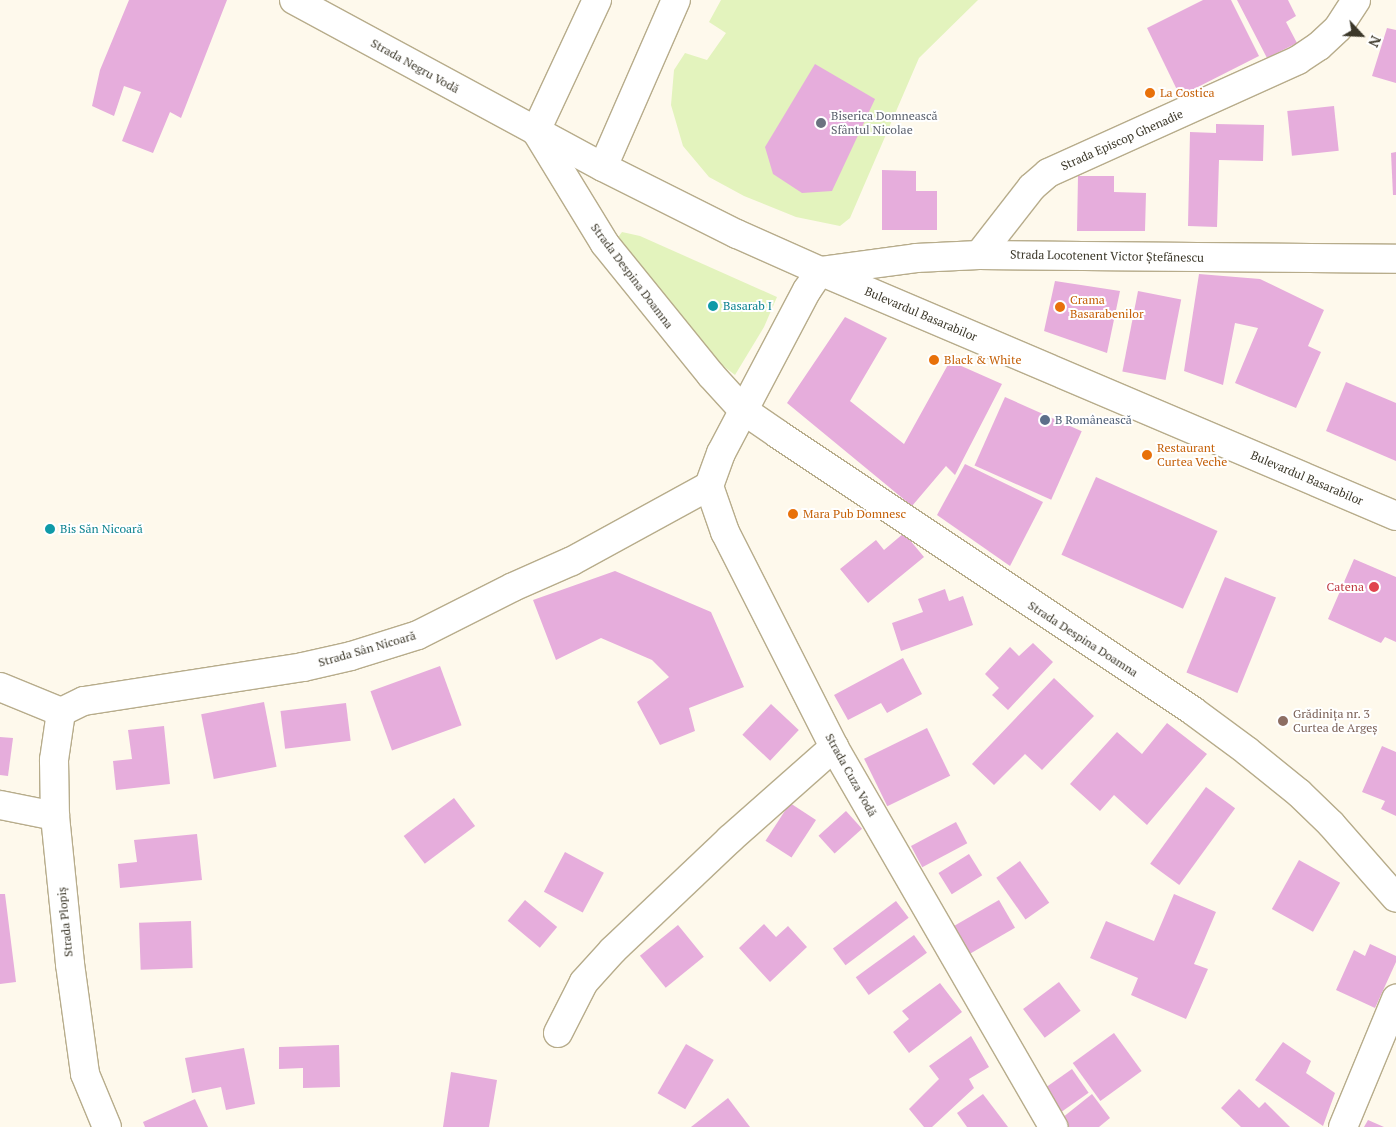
<!DOCTYPE html>
<html>
<head>
<meta charset="utf-8">
<style>
	body { margin:0 }
	#map { position:relative; width:1396px; height:1127px; overflow:hidden; background:#fef9ec; font-family:"PT Serif",serif }
	div>[style] { position:absolute }
	[style*='--x'] { left:calc(var(--x)*1px); top:calc(var(--y)*1px); width:calc(var(--w)*1px); rotate:calc(var(--a)*1deg) }
	.green>* { inset:0; background:#e3f3bd }
	.building>* { inset:0; background:#e6addc; transform-origin:0 0 }
	.roads { filter:drop-shadow(1px 0 #b7ac8b) drop-shadow(-1px 0 #b7ac8b) drop-shadow(0 1px #b7ac8b) drop-shadow(0 -1px #b7ac8b) }
	.minor>* { height:28px; margin:-14px; padding:0 14px; transform-origin:14px; border-radius:14px; background:#fff }
	.major>* { height:28px; margin:-14px; padding:0 14px; transform-origin:14px; border-radius:14px; background:#fff }
	.dots>* { width:14px; height:14px; translate:-50% -50%; box-sizing:border-box; border:2px solid #fff; border-radius:50% }
	span { translate:-50% -50%; white-space:nowrap; text-align:center; line-height:1.15; -webkit-text-stroke:4px #fff; paint-order:stroke }
	.street-label { font-size:12px; color:#3b3729 }
	.food-label { font-size:12px; color:#c56008 }
	.left { translate:0 -50%; text-align:left }
	.worship-label { font-size:12px; color:#5b616d }
	.culture-label { font-size:12px; color:#0d838f }
	.service-label { font-size:12px; color:#4e5e75 }
	.health-label { font-size:12px; color:#be3a42 }
	.right { translate:-100% -50%; text-align:right }
	.education-label { font-size:12px; color:#785e54 }
	.north { position:absolute; left:1336px; top:10px; width:50px; height:50px; -webkit-text-stroke:4px #fff; paint-order:stroke; rotate:115deg; font-size:14px; font-weight:700; line-height:20px; text-align:center; color:#3b3729 }
	.north::after { content:''; display:block; margin:auto; width:18px; height:22px; background:#3b3729; clip-path:polygon(50% 0,100% 100%,50% 72%,0 100%) }
</style>
</head>
<body>
<div id="map">
	<div class="green">
		<div style="clip-path:polygon(721px 0,978px 0,919px 58px,850px 218px,840px 226px,796px 217px,744px 196px,709px 177px,683px 146px,671px 105px,674px 70px,685px 53px,707px 60px,726px 33px,709px 22px)"></div>
		<div style="clip-path:polygon(622px 232px,640px 236px,777px 297px,764px 327px,735px 375px,722px 365px,620px 247px,619px 236px)"></div>
	</div>
	<div class="building">
		<div style="clip-path:polygon(129px 0,227px 0,181px 118px,170px 112px,153px 153px,122px 141px,141px 92px,124px 86px,114px 116px,92px 106px,100px 70px)"></div>
		<div style="clip-path:polygon(1203px 0,1231px 0,1259px 56px,1180px 96px,1147px 28px)"></div>
		<div style="clip-path:polygon(1237px 0,1288px 0,1296px 16px,1286px 22px,1297px 43px,1267px 58px)"></div>
		<div style="clip-path:polygon(1387px 28px,1396px 30px,1396px 83px,1372px 76px)"></div>
		<div style="clip-path:polygon(815px 64px,875px 99px,832px 191px,802px 193px,773px 174px,765px 147px)"></div>
		<div style="left:1334px;top:106px;width:45px;height:47px;rotate:84deg"></div>
		<div style="clip-path:polygon(1216px 124px,1264px 125px,1263px 161px,1219px 160px,1217px 227px,1188px 226px,1190px 132px,1216px 133px)"></div>
		<div style="clip-path:polygon(1396px 152px,1396px 195px,1393px 195px,1391px 153px)"></div>
		<div style="clip-path:polygon(882px 170px,916px 171px,916px 191px,937px 191px,937px 230px,882px 230px)"></div>
		<div style="clip-path:polygon(1078px 176px,1114px 176px,1114px 192px,1146px 193px,1145px 231px,1077px 231px)"></div>
		<div style="clip-path:polygon(1199px 274px,1260px 279px,1324px 310px,1308px 346px,1321px 352px,1296px 408px,1235px 383px,1258px 328px,1235px 323px,1223px 385px,1184px 371px)"></div>
		<div style="clip-path:polygon(1055px 281px,1120px 291px,1107px 353px,1044px 331px)"></div>
		<div style="left:1138px;top:291px;width:44px;height:82px;rotate:11deg"></div>
		<div style="clip-path:polygon(845px 317px,887px 338px,850px 401px,904px 444px,950px 361px,1002px 384px,955px 475px,946px 466px,912px 506px,787px 403px)"></div>
		<div style="clip-path:polygon(1346px 382px,1396px 403px,1396px 461px,1326px 431px)"></div>
		<div style="left:1005px;top:397px;width:84px;height:75px;rotate:24deg"></div>
		<div style="clip-path:polygon(965px 464px,1043px 502px,1010px 566px,937px 515px)"></div>
		<div style="left:1096px;top:477px;width:133px;height:85px;rotate:24deg"></div>
		<div style="clip-path:polygon(904px 533px,924px 557px,868px 603px,840px 569px,876px 540px,884px 550px)"></div>
		<div style="clip-path:polygon(1354px 559px,1396px 577px,1396px 642px,1385px 637px,1381px 643px,1328px 619px)"></div>
		<div style="clip-path:polygon(615px 571px,711px 612px,744px 687px,689px 708px,695px 731px,660px 745px,637px 702px,669px 677px,652px 660px,601px 638px,556px 660px,533px 600px)"></div>
		<div style="left:1225px;top:577px;width:55px;height:103px;rotate:22deg"></div>
		<div style="clip-path:polygon(945px 589px,949px 601px,963px 596px,973px 625px,901px 651px,892px 623px,923px 612px,918px 599px)"></div>
		<div style="clip-path:polygon(1033px 643px,1053px 662px,1008px 710px,992px 695px,999px 688px,985px 674px,1010px 647px,1019px 656px)"></div>
		<div style="clip-path:polygon(903px 658px,922px 694px,887px 713px,881px 703px,848px 720px,834px 695px)"></div>
		<div style="left:440px;top:666px;width:63px;height:74px;rotate:70deg"></div>
		<div style="clip-path:polygon(1054px 678px,1094px 716px,1042px 770px,1025px 754px,994px 785px,972px 764px)"></div>
		<div style="left:264px;top:702px;width:66px;height:64px;rotate:79deg"></div>
		<div style="left:346px;top:703px;width:38px;height:66px;rotate:83deg"></div>
		<div style="left:771px;top:704px;width:38px;height:42px;rotate:43deg"></div>
		<div style="clip-path:polygon(1167px 723px,1207px 754px,1147px 825px,1114px 795px,1100px 811px,1070px 784px,1117px 732px,1142px 754px)"></div>
		<div style="clip-path:polygon(164px 726px,170px 784px,116px 790px,113px 761px,132px 759px,128px 730px)"></div>
		<div style="left:927px;top:728px;width:53px;height:70px;rotate:64deg"></div>
		<div style="clip-path:polygon(0 737px,13px 738px,8px 776px,0 775px)"></div>
		<div style="clip-path:polygon(1382px 746px,1396px 752px,1396px 816px,1381px 809px,1385px 801px,1362px 792px)"></div>
		<div style="left:1206px;top:787px;width:36px;height:95px;rotate:36deg"></div>
		<div style="left:454px;top:798px;width:35px;height:63px;rotate:53deg"></div>
		<div style="left:790px;top:803px;width:31px;height:45px;rotate:33deg"></div>
		<div style="left:846px;top:811px;width:24px;height:37px;rotate:48deg"></div>
		<div style="left:956px;top:822px;width:24px;height:51px;rotate:62deg"></div>
		<div style="clip-path:polygon(197px 834px,202px 880px,120px 888px,118px 864px,137px 862px,134px 840px)"></div>
		<div style="left:565px;top:852px;width:44px;height:45px;rotate:28deg"></div>
		<div style="left:969px;top:854px;width:25px;height:36px;rotate:58deg"></div>
		<div style="left:1299px;top:860px;width:47px;height:56px;rotate:29deg"></div>
		<div style="left:1020px;top:861px;width:51px;height:29px;rotate:55deg"></div>
		<div style="clip-path:polygon(0 894px,5px 894px,16px 982px,0 984px)"></div>
		<div style="clip-path:polygon(1174px 894px,1216px 912px,1194px 964px,1208px 969px,1186px 1019px,1131px 995px,1138px 978px,1090px 958px,1106px 921px,1154px 941px)"></div>
		<div style="left:525px;top:900px;width:42px;height:27px;rotate:40deg"></div>
		<div style="left:999px;top:900px;width:32px;height:55px;rotate:60deg"></div>
		<div style="left:896px;top:901px;width:21px;height:79px;rotate:53deg"></div>
		<div style="left:191px;top:921px;width:47px;height:52px;rotate:88deg"></div>
		<div style="clip-path:polygon(764px 924px,776px 937px,788px 926px,807px 947px,770px 982px,739px 948px)"></div>
		<div style="left:678px;top:925px;width:41px;height:49px;rotate:51deg"></div>
		<div style="left:914px;top:935px;width:22px;height:72px;rotate:54deg"></div>
		<div style="clip-path:polygon(1370px 944px,1396px 956px,1396px 962px,1375px 1008px,1336px 990px,1354px 950px,1365px 956px)"></div>
		<div style="left:1059px;top:982px;width:36px;height:45px;rotate:53deg"></div>
		<div style="clip-path:polygon(940px 983px,962px 1012px,909px 1053px,893px 1032px,909px 1019px,902px 1011px)"></div>
		<div style="left:1114px;top:1033px;width:47px;height:51px;rotate:54deg"></div>
		<div style="clip-path:polygon(971px 1036px,989px 1067px,969px 1079px,974px 1088px,932px 1127px,924px 1127px,909px 1109px,939px 1079px,929px 1066px)"></div>
		<div style="clip-path:polygon(1283px 1042px,1311px 1061px,1306px 1073px,1335px 1093px,1323px 1126px,1255px 1080px)"></div>
		<div style="left:686px;top:1044px;width:32px;height:57px;rotate:30deg"></div>
		<div style="clip-path:polygon(339px 1045px,340px 1087px,303px 1088px,303px 1068px,279px 1069px,279px 1047px)"></div>
		<div style="clip-path:polygon(244px 1048px,255px 1104px,226px 1110px,221px 1087px,192px 1093px,185px 1058px)"></div>
		<div style="left:1072px;top:1069px;width:29px;height:33px;rotate:55deg"></div>
		<div style="clip-path:polygon(451px 1072px,497px 1080px,489px 1127px,443px 1127px)"></div>
		<div style="clip-path:polygon(1239px 1089px,1259px 1108px,1265px 1102px,1290px 1127px,1241px 1127px,1221px 1108px)"></div>
		<div style="clip-path:polygon(983px 1094px,1008px 1127px,967px 1127px,957px 1113px)"></div>
		<div style="clip-path:polygon(1092px 1094px,1110px 1118px,1099px 1127px,1069px 1127px,1062px 1118px)"></div>
		<div style="clip-path:polygon(728px 1098px,750px 1127px,691px 1127px)"></div>
		<div style="clip-path:polygon(195px 1099px,208px 1127px,145px 1127px,143px 1122px)"></div>
		<div style="clip-path:polygon(1368px 1120px,1384px 1127px,1364px 1127px)"></div>
	</div>
	<div class="roads">
		<div class="minor">
			<div style="--x:597;--y:0;--w:145;--a:115"></div>
			<div style="--x:536;--y:131;--w:132;--a:58.6"></div>
			<div style="--x:605;--y:244;--w:169;--a:51"></div>
			<div style="--x:711;--y:375;--w:47;--a:47.6"></div>
			<div style="--x:743;--y:410;--w:42;--a:34.4"></div>
			<div style="--x:778;--y:434;--w:499;--a:33.7"></div>
			<div style="--x:1193;--y:711;--w:67;--a:36.5"></div>
			<div style="--x:1247;--y:751;--w:67;--a:38.9"></div>
			<div style="--x:1299;--y:793;--w:45;--a:44.1"></div>
			<div style="--x:1331;--y:824;--w:98;--a:48.7"></div>
			<div style="--x:603;--y:167;--w:182;--a:-66.4"></div>
			<div style="--x:979;--y:255;--w:86;--a:-52.1"></div>
			<div style="--x:1032;--y:187;--w:21;--a:-41"></div>
			<div style="--x:1048;--y:173;--w:274;--a:-24.3"></div>
			<div style="--x:1298;--y:60;--w:25;--a:-34"></div>
			<div style="--x:1319;--y:46;--w:26;--a:-43"></div>
			<div style="--x:1338;--y:28;--w:33;--a:-57"></div>
			<div style="--x:820;--y:271;--w:23;--a:124"></div>
			<div style="--x:807;--y:290;--w:184;--a:117.8"></div>
			<div style="--x:721;--y:453;--w:35;--a:110"></div>
			<div style="--x:709;--y:486;--w:49;--a:70.8"></div>
			<div style="--x:725;--y:532;--w:241;--a:63.1"></div>
			<div style="--x:834;--y:747;--w:439;--a:60"></div>
			<div style="--x:0;--y:687;--w:66;--a:22.3"></div>
			<div style="--x:61;--y:712;--w:25;--a:-26"></div>
			<div style="--x:84;--y:701;--w:222;--a:-8.8"></div>
			<div style="--x:303;--y:667;--w:49;--a:-12.9"></div>
			<div style="--x:351;--y:656;--w:70;--a:-17.4"></div>
			<div style="--x:418;--y:635;--w:106;--a:-26.8"></div>
			<div style="--x:513;--y:587;--w:64;--a:-23.8"></div>
			<div style="--x:572;--y:561;--w:156;--a:-28.7"></div>
			<div style="--x:61;--y:712;--w:49;--a:98.3"></div>
			<div style="--x:54;--y:760;--w:56;--a:89"></div>
			<div style="--x:55;--y:816;--w:149;--a:84.2"></div>
			<div style="--x:70;--y:964;--w:111;--a:82.2"></div>
			<div style="--x:85;--y:1074;--w:57;--a:67.5"></div>
			<div style="--x:0;--y:805;--w:56;--a:11.3"></div>
			<div style="--x:558;--y:1033;--w:57;--a:-63"></div>
			<div style="--x:584;--y:982;--w:43;--a:-47.8"></div>
			<div style="--x:613;--y:950;--w:161;--a:-43.5"></div>
			<div style="--x:730;--y:839;--w:139;--a:-41.5"></div>
			<div style="--x:1343;--y:1127;--w:139;--a:-67.5"></div>
		</div>
		<div class="major">
			<div style="--x:294;--y:0;--w:351;--a:28.4"></div>
			<div style="--x:603;--y:167;--w:150;--a:26.6"></div>
			<div style="--x:737;--y:234;--w:91;--a:24"></div>
			<div style="--x:820;--y:271;--w:626;--a:23.04"></div>
			<div style="--x:820;--y:271;--w:97;--a:-7.7"></div>
			<div style="--x:916;--y:258;--w:63;--a:-2.7"></div>
			<div style="--x:979;--y:255;--w:417;--a:0.5"></div>
		</div>
	</div>
	<div class="dots">
		<div style="left:1150px;top:93px;background:#e8710a"></div>
		<div style="left:821px;top:123px;background:#6b7280"></div>
		<div style="left:713px;top:306px;background:#0f9aa8"></div>
		<div style="left:1060px;top:307px;background:#e8710a"></div>
		<div style="left:934px;top:360px;background:#e8710a"></div>
		<div style="left:1045px;top:420px;background:#5c6f8a"></div>
		<div style="left:1147px;top:455px;background:#e8710a"></div>
		<div style="left:793px;top:514px;background:#e8710a"></div>
		<div style="left:50px;top:529px;background:#0f9aa8"></div>
		<div style="left:1374px;top:587px;background:#e0444e"></div>
		<div style="left:1283px;top:721px;background:#8d6e63"></div>
	</div>
	<div class="street-label">
		<span style="left:415px;top:66px;rotate:29deg">Strada Negru Vodă</span>
		<span style="left:1122px;top:140px;rotate:-24deg">Strada Episcop Ghenadie</span>
		<span style="left:1107px;top:256px;rotate:1deg">Strada Locotenent Victor Ștefănescu</span>
		<span style="left:632px;top:276px;rotate:53deg">Strada Despina Doamna</span>
		<span style="left:921px;top:314px;rotate:23deg">Bulevardul Basarabilor</span>
		<span style="left:1307px;top:478px;rotate:23deg">Bulevardul Basarabilor</span>
		<span style="left:1083px;top:639px;rotate:33deg">Strada Despina Doamna</span>
		<span style="left:367px;top:649px;rotate:-16deg">Strada Sân Nicoară</span>
		<span style="left:851px;top:775px;rotate:61deg">Strada Cuza Vodă</span>
		<span style="left:65px;top:922px;rotate:-96deg">Strada Plopiș</span>
	</div>
	<div class="food-label">
		<span class="left" style="left:1160px;top:93px">La Costica</span>
		<span class="left" style="left:1070px;top:307px">Crama<br>Basarabenilor</span>
		<span class="left" style="left:944px;top:360px">Black &amp; White</span>
		<span class="left" style="left:1157px;top:455px">Restaurant<br>Curtea Veche</span>
		<span class="left" style="left:803px;top:514px">Mara Pub Domnesc</span>
	</div>
	<div class="worship-label">
		<span class="left" style="left:831px;top:123px">Biserica Domnească<br>Sfântul Nicolae</span>
	</div>
	<div class="culture-label">
		<span class="left" style="left:723px;top:306px">Basarab I</span>
		<span class="left" style="left:60px;top:529px">Bis Săn Nicoară</span>
	</div>
	<div class="service-label">
		<span class="left" style="left:1055px;top:420px">B Românească</span>
	</div>
	<div class="health-label">
		<span class="right" style="left:1364px;top:587px">Catena</span>
	</div>
	<div class="education-label">
		<span class="left" style="left:1293px;top:721px">Grădinița nr. 3<br>Curtea de Argeș</span>
	</div>
	<div class="north">N</div>
</div>
</body>
</html>
